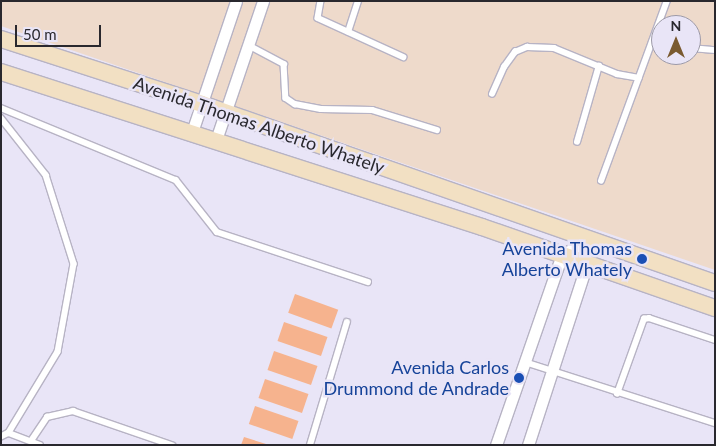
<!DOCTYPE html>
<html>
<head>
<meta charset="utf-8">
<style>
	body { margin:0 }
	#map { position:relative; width:716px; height:446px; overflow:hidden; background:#e9e5f7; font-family:Lato,sans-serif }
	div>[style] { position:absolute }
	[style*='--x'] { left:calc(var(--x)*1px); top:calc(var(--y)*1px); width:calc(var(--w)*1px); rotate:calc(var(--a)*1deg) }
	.industrial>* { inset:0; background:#eedacb }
	.building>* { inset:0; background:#f6b38e; transform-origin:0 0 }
	.roads { filter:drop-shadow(1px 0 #b7b3c4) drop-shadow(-1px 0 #b7b3c4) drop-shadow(0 1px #b7b3c4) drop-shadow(0 -1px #b7b3c4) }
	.service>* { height:5.5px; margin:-2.75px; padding:0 2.75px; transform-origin:2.75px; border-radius:2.75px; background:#fff }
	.minor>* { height:11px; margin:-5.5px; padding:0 5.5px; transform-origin:5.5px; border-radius:5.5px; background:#fff }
	.secondary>* { height:16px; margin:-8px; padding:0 8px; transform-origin:8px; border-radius:8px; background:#f2e0c3 }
	.dots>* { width:14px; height:14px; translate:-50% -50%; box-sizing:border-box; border:2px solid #e9e5f7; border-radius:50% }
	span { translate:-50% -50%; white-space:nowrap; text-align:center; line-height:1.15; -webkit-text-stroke:5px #e9e5f7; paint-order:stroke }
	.street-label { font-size:18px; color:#29282e }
	.transit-label { font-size:18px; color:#164399 }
	.right { translate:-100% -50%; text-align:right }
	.frame { position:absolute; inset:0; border:2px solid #29282e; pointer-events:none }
	.north { position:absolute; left:651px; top:15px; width:50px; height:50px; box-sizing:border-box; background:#e9e5f7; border:1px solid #9c99a7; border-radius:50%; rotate:0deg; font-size:14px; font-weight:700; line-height:20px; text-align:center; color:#29282e }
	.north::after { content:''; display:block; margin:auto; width:18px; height:22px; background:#7a5a30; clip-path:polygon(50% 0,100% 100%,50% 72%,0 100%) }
	.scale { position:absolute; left:15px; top:25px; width:86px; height:22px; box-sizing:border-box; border:2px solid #29282e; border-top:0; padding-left:6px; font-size:15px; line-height:18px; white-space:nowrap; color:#29282e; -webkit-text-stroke:4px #e9e5f7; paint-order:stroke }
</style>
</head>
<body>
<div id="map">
	<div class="industrial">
		<div style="clip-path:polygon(evenodd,1px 1px,715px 1px,715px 270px,1px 26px,1px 1px,661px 25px,691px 25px,691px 55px,661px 55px,661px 25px)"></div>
	</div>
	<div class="building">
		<div style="left:295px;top:294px;width:46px;height:20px;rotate:20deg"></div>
		<div style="left:284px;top:322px;width:46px;height:20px;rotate:19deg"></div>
		<div style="left:274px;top:351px;width:46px;height:20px;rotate:19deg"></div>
		<div style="left:265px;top:379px;width:46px;height:20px;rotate:19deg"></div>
		<div style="left:255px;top:406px;width:46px;height:19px;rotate:19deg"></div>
		<div style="clip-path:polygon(244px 437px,266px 444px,266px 445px,241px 445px)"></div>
	</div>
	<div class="roads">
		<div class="service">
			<div style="--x:321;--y:1;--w:17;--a:100"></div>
			<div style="--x:318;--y:18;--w:94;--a:24.6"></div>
			<div style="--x:348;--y:32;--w:33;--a:-72"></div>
			<div style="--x:652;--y:42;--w:9;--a:13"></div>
			<div style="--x:248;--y:45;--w:41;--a:27.8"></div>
			<div style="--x:284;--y:64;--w:34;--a:87"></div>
			<div style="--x:286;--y:98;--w:11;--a:34"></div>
			<div style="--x:295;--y:104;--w:26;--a:11"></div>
			<div style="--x:321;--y:109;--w:51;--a:1.1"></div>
			<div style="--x:372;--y:110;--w:68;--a:17.1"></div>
			<div style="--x:691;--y:48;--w:24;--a:5"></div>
			<div style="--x:492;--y:94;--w:30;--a:-66"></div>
			<div style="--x:504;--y:67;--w:19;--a:-54"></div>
			<div style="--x:515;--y:52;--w:13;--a:-23"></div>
			<div style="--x:527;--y:47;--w:27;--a:2"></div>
			<div style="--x:554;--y:48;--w:68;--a:22.4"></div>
			<div style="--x:617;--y:74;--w:22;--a:10"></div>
			<div style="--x:1;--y:108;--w:189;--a:22.4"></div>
			<div style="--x:176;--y:180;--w:66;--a:51.7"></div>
			<div style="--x:217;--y:232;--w:159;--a:18.3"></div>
			<div style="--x:1;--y:118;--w:73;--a:51.7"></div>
			<div style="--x:46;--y:175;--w:93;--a:72.5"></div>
			<div style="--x:74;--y:264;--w:89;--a:100.3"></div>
			<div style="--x:58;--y:352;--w:95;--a:121.2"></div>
			<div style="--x:9;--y:433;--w:9;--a:153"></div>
			<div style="--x:577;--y:142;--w:79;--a:-73.9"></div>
			<div style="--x:601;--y:181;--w:192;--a:-69.9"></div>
			<div style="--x:525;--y:362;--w:200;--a:17.8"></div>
			<div style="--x:617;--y:394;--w:80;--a:-70.2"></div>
			<div style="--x:644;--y:319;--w:5;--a:-11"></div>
			<div style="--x:649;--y:318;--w:70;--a:18.4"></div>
			<div style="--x:9;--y:433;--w:33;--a:21"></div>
			<div style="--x:31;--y:441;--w:29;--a:-56"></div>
			<div style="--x:47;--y:417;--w:27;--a:-13"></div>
			<div style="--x:73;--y:411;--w:105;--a:19"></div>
			<div style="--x:310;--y:445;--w:128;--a:-73.3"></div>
		</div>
		<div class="minor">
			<div style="--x:192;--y:132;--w:138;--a:-71.4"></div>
			<div style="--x:216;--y:140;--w:147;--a:-71.3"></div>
			<div style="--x:496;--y:445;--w:202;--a:-70.9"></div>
			<div style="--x:562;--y:254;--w:20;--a:-24"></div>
			<div style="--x:580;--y:246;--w:16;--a:-4"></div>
			<div style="--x:528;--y:445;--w:191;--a:-72"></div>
		</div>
		<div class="secondary">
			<div style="--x:1;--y:39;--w:211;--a:17.9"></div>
			<div style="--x:202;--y:104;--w:543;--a:19.24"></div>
			<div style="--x:1;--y:72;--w:505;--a:17.86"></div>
			<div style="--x:482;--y:227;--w:247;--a:19.2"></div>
		</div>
	</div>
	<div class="dots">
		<div style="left:642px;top:259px;background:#1a4fb4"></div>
		<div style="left:519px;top:378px;background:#1a4fb4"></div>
	</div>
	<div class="street-label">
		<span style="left:259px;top:125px;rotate:19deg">Avenida Thomas Alberto Whately</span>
	</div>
	<div class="transit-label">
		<span class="right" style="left:632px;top:259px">Avenida Thomas<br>Alberto Whately</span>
		<span class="right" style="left:509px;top:378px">Avenida Carlos<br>Drummond de Andrade</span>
	</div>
	<div class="frame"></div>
	<div class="north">N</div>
	<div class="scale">50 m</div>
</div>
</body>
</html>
